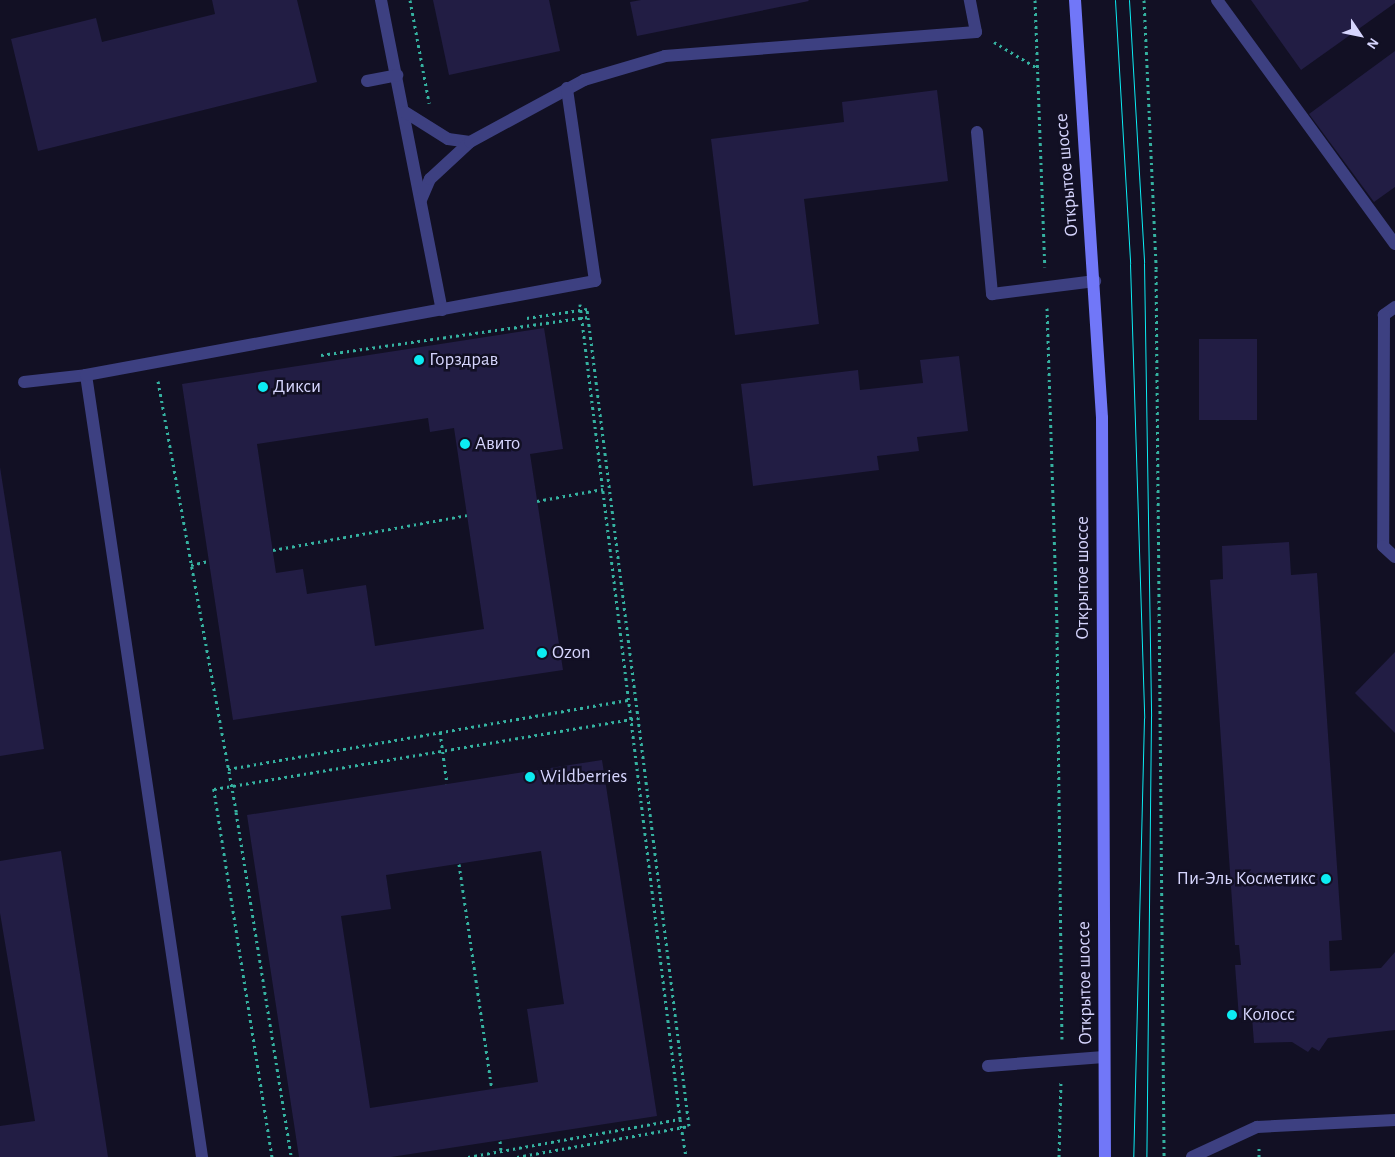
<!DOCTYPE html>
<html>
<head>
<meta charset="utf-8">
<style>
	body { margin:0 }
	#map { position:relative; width:1395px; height:1157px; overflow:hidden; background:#121024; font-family:"Alegreya Sans",sans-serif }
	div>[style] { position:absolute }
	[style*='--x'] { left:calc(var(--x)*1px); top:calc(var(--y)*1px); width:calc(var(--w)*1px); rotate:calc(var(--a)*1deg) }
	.building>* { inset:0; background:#221d44; transform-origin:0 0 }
	.path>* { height:3px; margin-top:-1.5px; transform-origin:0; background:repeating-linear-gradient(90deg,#35b1a0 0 2.5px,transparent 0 6.5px) }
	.lane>* { height:12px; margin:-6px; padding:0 6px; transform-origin:6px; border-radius:6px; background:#3d4081 }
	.secondary>* { height:12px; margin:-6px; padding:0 6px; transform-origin:6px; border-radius:6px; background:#7177f8 }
	.tram>* { height:1px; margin:-0.5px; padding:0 0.5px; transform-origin:0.5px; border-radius:0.5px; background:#0cecf2 }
	.dots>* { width:14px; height:14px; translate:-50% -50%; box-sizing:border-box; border:2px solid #121024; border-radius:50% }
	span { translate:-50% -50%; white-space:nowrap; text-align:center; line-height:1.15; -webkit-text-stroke:5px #121024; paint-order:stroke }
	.street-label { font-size:19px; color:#d6d5fd }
	.poi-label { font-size:19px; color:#d6d5fd }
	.left { translate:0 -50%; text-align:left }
	.right { translate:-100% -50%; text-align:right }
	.north { position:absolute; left:1335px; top:10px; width:50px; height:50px; -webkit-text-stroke:4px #121024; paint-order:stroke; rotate:124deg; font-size:14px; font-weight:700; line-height:20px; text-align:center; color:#d6d5fd }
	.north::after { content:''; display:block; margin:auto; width:18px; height:22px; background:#d6d5fd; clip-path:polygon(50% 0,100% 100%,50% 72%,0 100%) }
</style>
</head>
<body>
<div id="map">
	<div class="building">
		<div style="clip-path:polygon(212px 0,297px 0,317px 82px,38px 151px,11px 39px,96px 18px,102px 42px,215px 14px)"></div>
		<div style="clip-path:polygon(433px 0,549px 0,560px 51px,449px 75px)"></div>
		<div style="clip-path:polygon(641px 0,808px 0,809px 1px,637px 36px,630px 2px)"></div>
		<div style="clip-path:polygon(1251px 0,1395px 0,1395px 3px,1301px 70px)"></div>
		<div style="clip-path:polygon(1395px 51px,1395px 187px,1374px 202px,1309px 114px)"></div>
		<div style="clip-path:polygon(937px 90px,948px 181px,804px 199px,819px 324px,735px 335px,711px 139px,844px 122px,842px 102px)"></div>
		<div style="clip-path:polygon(evenodd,544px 328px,563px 449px,530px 454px,563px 670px,233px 720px,182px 384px,544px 328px,428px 418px,430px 432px,454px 428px,484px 629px,375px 646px,366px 585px,307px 594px,303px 569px,276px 573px,257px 444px,428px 418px)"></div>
		<div style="left:1199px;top:339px;width:58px;height:81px"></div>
		<div style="clip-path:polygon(959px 356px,968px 431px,917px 437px,919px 451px,877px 456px,879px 470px,753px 486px,741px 384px,858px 370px,860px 390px,923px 383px,920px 360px)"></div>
		<div style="clip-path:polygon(0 467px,44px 749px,0 756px)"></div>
		<div style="clip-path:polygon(1289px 542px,1291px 575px,1317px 573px,1342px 940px,1329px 941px,1330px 971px,1381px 968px,1395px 952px,1395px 1030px,1328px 1038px,1319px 1051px,1312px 1047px,1308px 1052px,1292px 1042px,1254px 1043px,1252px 1017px,1239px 1018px,1235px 965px,1241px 965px,1239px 945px,1235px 945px,1210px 580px,1223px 579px,1222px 546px)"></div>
		<div style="clip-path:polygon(1395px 652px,1395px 733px,1355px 693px)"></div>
		<div style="clip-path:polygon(evenodd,602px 760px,657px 1116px,391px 1157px,299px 1157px,247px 815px,602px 760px,541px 851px,564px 1004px,527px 1009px,538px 1082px,370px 1108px,341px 916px,391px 909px,386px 875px,541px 851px)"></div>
		<div style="clip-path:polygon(61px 851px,108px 1157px,0 1157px,0 1126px,35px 1121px,0 913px,0 861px)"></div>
	</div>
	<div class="path">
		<div style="--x:410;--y:0;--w:105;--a:79.5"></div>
		<div style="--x:1035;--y:0;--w:267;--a:87.9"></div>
		<div style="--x:1144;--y:0;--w:269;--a:87.4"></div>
		<div style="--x:1156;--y:269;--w:888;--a:89.48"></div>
		<div style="--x:994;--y:42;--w:52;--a:31"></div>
		<div style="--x:1047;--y:308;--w:326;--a:88.2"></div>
		<div style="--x:1057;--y:634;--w:405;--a:89.3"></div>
		<div style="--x:321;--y:355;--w:271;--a:-8.1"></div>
		<div style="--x:158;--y:381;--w:438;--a:79.7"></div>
		<div style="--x:236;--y:812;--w:349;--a:80.9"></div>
		<div style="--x:537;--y:501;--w:67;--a:-10.3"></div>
		<div style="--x:273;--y:550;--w:197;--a:-10.2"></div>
		<div style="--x:191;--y:565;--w:18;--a:-13"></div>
		<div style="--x:440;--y:732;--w:52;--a:82.3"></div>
		<div style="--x:228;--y:769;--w:407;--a:-9.8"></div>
		<div style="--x:459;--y:864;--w:227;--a:81.7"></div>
		<div style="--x:680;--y:1119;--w:38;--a:81"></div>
		<div style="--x:500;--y:1141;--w:10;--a:84"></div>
		<div style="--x:1259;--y:1148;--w:9;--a:90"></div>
		<div style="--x:272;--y:1157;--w:373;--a:-99"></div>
		<div style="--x:214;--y:789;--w:430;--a:-9.5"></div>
		<div style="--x:468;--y:1157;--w:215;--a:-10.2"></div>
		<div style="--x:680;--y:1119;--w:821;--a:-97"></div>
		<div style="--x:517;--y:1157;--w:175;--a:-10.2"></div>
		<div style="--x:689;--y:1126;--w:823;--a:-97.12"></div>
		<div style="--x:587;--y:309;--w:61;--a:171.5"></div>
		<div style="--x:1059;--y:1157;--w:77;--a:-88.5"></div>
	</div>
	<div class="lane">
		<div style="--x:381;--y:0;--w:316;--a:78.9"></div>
		<div style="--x:1217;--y:0;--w:302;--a:53.9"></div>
		<div style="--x:367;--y:81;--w:31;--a:-11"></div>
		<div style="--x:405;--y:112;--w:51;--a:32.1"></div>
		<div style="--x:448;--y:139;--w:22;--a:8"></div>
		<div style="--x:977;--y:132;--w:163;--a:84.7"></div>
		<div style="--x:992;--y:294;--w:104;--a:-7.2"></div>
		<div style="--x:421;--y:200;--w:23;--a:-67"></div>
		<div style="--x:430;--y:179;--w:54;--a:-42.8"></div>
		<div style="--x:470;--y:142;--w:130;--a:-28.5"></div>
		<div style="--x:584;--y:80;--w:84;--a:-16.5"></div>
		<div style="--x:665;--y:56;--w:312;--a:-4.4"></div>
		<div style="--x:976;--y:32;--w:33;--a:-101"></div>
		<div style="--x:1395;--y:307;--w:14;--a:144"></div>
		<div style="--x:1384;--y:315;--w:231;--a:90.2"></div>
		<div style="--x:1383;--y:546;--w:16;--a:43"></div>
		<div style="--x:86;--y:375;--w:791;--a:81.56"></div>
		<div style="--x:24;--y:382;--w:62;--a:-6.4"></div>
		<div style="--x:86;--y:375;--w:518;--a:-10.46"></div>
		<div style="--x:595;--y:281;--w:195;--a:-98.3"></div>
		<div style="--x:988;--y:1066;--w:116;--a:-4.4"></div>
		<div style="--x:1192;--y:1157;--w:72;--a:-24.8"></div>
		<div style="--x:1257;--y:1127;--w:138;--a:-2.9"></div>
	</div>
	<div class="secondary">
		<div style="--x:1075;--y:0;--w:419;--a:86.3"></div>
		<div style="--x:1102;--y:418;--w:739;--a:89.77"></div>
	</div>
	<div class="tram">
		<div style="--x:1115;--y:0;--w:264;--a:86.7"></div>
		<div style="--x:1130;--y:264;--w:454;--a:88.2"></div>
		<div style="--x:1144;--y:718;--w:439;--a:91.4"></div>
		<div style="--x:1129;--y:0;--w:263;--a:86.7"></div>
		<div style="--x:1144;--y:263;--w:453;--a:89.1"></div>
		<div style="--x:1151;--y:716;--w:441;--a:90.6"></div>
	</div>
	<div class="dots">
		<div style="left:419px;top:360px;background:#0cecf2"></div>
		<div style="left:263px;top:387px;background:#0cecf2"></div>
		<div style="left:465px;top:444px;background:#0cecf2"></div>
		<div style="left:542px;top:653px;background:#0cecf2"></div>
		<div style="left:530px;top:777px;background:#0cecf2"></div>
		<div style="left:1326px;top:879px;background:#0cecf2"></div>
		<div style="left:1232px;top:1015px;background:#0cecf2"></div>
	</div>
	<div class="street-label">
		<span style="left:1067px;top:175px;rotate:-95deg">Открытое шоссе</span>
		<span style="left:1083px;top:578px;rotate:-90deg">Открытое шоссе</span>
		<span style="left:1085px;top:983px;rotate:-91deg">Открытое шоссе</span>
	</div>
	<div class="poi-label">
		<span class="left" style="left:429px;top:360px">Горздрав</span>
		<span class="left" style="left:273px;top:387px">Дикси</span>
		<span class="left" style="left:475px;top:444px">Авито</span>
		<span class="left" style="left:552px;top:653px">Ozon</span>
		<span class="left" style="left:540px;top:777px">Wildberries</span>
		<span class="right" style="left:1316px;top:879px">Пи-Эль Косметикс</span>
		<span class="left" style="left:1242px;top:1015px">Колосс</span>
	</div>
	<div class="north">N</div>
</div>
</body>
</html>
